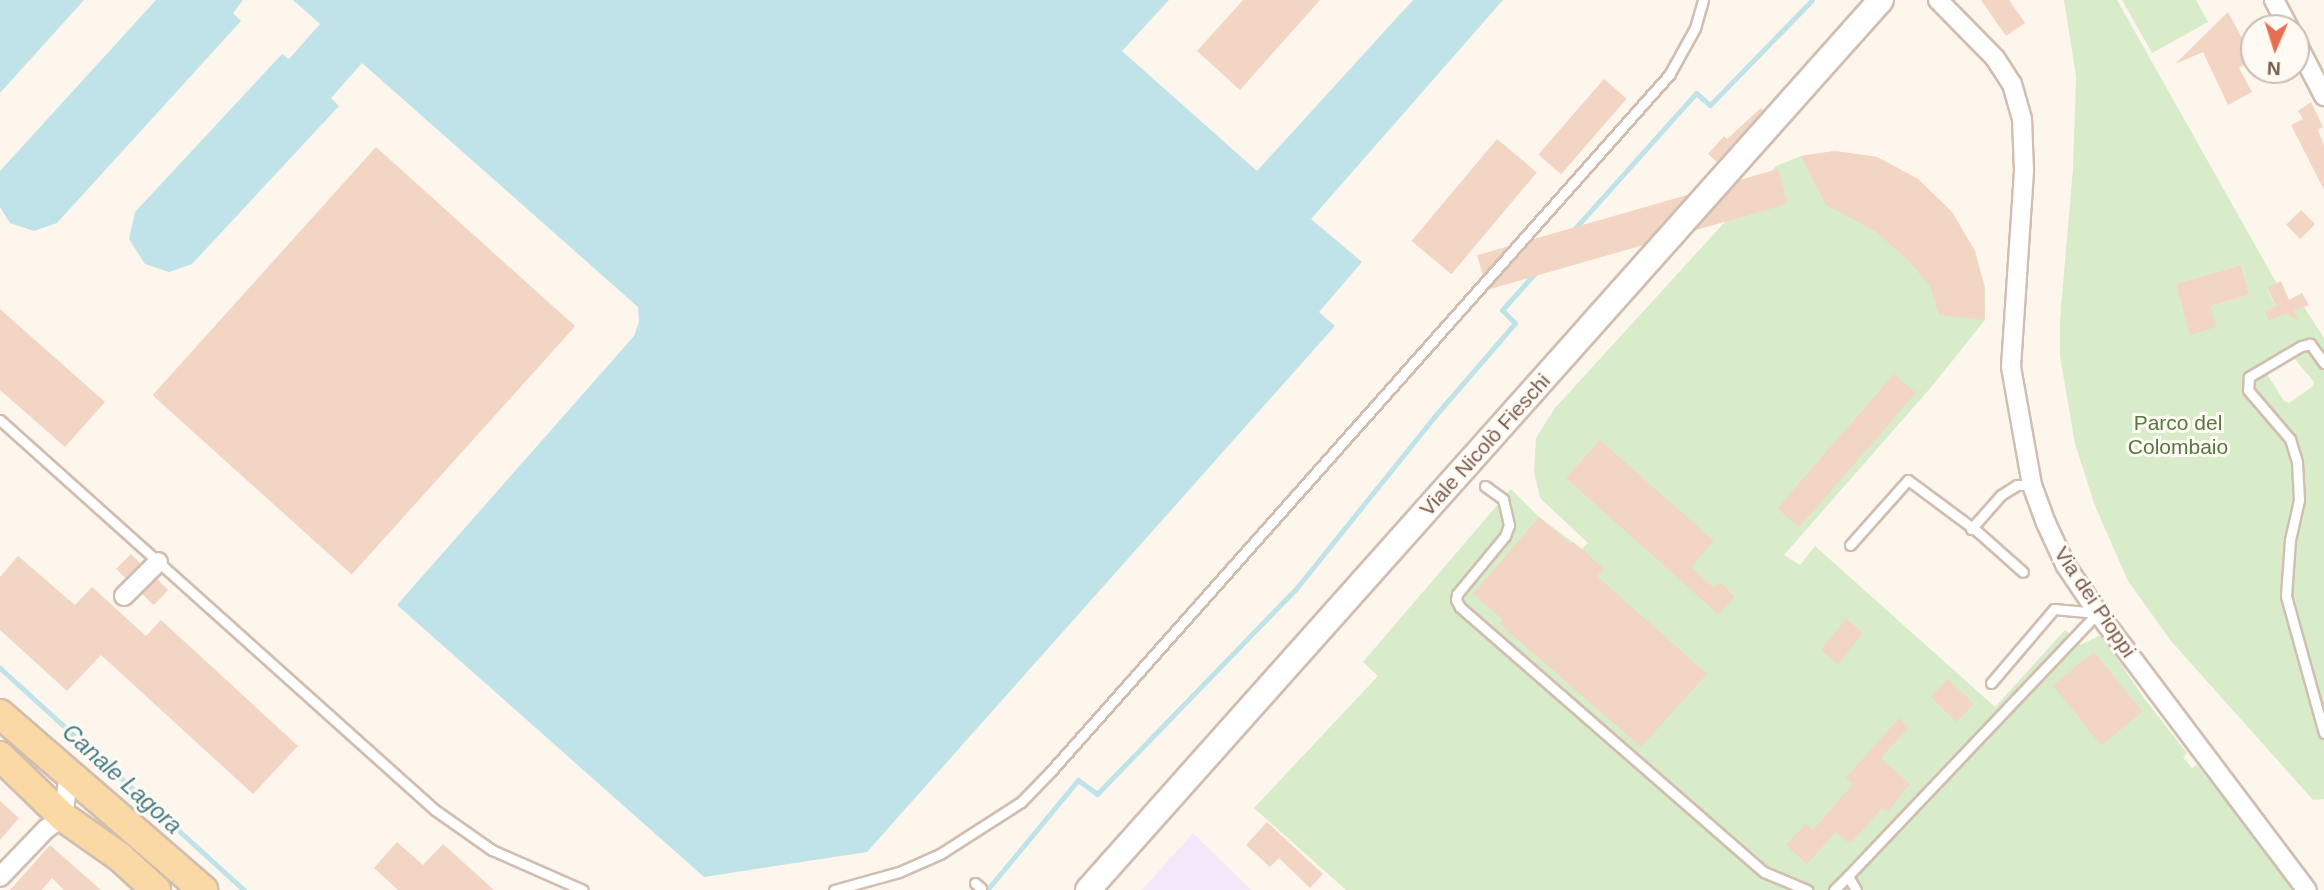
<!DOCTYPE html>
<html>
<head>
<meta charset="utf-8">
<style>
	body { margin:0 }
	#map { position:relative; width:2324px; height:890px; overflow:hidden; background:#fdf6ec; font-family:Helvetica,sans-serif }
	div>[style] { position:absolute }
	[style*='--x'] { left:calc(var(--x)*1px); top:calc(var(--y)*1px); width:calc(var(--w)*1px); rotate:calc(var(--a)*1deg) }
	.education>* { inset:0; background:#f3e8fa }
	.green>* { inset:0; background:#d8ecc9 }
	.water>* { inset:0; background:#bfe3e8 }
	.stream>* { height:5px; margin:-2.5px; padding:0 2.5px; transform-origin:2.5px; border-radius:2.5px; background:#bfe3e8 }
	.building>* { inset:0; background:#f3d5c3; transform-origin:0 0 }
	.roads { filter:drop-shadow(2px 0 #d1beb0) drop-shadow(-2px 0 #d1beb0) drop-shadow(0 2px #d1beb0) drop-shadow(0 -2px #d1beb0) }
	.service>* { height:9px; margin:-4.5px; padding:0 4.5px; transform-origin:4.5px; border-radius:4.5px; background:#fff }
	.minor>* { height:18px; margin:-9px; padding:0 9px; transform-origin:9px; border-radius:9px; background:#fff }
	.secondary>* { height:24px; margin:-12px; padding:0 12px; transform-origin:12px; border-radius:12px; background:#fff }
	.primary>* { height:28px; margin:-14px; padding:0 14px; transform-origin:14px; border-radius:14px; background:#fbd9a5 }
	span { translate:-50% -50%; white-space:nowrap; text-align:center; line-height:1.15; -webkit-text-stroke:6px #fffaf3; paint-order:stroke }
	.park-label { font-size:21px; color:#537a41 }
	.street-label { font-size:21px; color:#7a5c4d }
	.water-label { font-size:23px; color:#437c86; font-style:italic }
	.north { position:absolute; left:2240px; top:14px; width:70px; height:70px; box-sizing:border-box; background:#fffaf3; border:2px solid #cabbb1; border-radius:50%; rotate:183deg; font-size:19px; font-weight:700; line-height:28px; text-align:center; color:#7a5c4d }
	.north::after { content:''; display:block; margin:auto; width:24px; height:32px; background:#e76f51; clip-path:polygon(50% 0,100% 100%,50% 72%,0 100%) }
</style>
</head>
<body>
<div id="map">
	<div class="education">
		<div style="clip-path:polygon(1193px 833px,1251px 890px,1142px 890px)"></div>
	</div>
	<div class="green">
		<div style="clip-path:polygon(evenodd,2064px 0,2117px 0,2277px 284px,2267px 289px,2275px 305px,2286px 314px,2304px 307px,2324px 338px,2324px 799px,2313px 800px,2171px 641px,2128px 581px,2095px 506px,2075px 444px,2060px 356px,2060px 320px,2073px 168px,2076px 76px,2064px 0,2241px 265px,2249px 295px,2210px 306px,2191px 334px,2176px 284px,2241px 265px,2064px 0,2294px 358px,2314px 382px,2313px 386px,2289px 403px,2284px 401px,2267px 374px,2294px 358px)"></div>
		<div style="clip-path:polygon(2122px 0,2196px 0,2208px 22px,2152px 53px)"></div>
		<div style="clip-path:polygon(1835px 151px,1877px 157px,1918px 179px,1952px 212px,1975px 251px,1985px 287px,1985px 320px,1933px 385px,1784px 555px,1800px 565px,1815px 546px,1995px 707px,2065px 630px,2080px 645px,2101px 635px,2144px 698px,2187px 753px,2183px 757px,2192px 768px,2197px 765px,2297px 890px,1346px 890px,1254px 808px,1378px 676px,1363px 662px,1511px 489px,1539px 517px,1582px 549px,1588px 543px,1540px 498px,1534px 472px,1536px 438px,1555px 408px,1776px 166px,1801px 156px)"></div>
	</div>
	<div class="water">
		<div style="clip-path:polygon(0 0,84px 0,0 93px)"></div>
		<div style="clip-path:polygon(156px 0,243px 0,233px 13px,241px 21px,57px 223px,34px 231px,10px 223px,0 207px,0 171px)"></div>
		<div style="clip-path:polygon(293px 0,1169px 0,1122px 51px,1257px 171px,1413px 0,1503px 0,1311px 219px,1362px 262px,1319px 312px,1335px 326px,867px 852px,704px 877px,397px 605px,634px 336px,639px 322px,638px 307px,362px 63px,331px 98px,339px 106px,192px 264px,169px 272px,145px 264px,129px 239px,135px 212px,282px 54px,289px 59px,320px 24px)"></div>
	</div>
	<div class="stream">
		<div style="--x:0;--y:668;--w:330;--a:42.3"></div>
		<div style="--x:987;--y:890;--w:143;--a:-50.4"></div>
		<div style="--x:1078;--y:780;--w:24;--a:36"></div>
		<div style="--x:1097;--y:794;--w:284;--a:-45.9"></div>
		<div style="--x:1295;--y:590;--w:222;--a:-51.2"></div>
		<div style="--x:1434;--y:417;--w:124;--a:-49.2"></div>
		<div style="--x:1515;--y:323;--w:18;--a:-135"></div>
		<div style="--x:1502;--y:310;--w:291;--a:-48.2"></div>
		<div style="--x:1696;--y:93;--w:18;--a:41"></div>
		<div style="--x:1710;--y:105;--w:146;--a:-45.8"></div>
	</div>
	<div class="building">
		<div style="clip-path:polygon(1243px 0,1320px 0,1240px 90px,1197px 51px)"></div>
		<div style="clip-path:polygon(1981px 0,2009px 0,2025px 23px,2006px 36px)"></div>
		<div style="clip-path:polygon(2228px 12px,2254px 60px,2239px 68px,2252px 92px,2228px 105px,2203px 52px,2175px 64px)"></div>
		<div style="left:1604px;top:79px;width:30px;height:100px;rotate:41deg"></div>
		<div style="clip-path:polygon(2311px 102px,2323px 127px,2318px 130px,2324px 145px,2324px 190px,2291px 125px,2303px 119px,2298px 111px)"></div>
		<div style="clip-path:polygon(1761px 108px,1763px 110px,1717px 162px,1708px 154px,1724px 136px,1727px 139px)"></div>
		<div style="left:1497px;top:139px;width:52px;height:133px;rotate:40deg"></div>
		<div style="left:376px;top:147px;width:268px;height:334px;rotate:42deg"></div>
		<div style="clip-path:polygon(1835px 151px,1877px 157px,1918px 179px,1952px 212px,1975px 251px,1984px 287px,1985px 320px,1939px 315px,1930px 286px,1907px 259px,1875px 231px,1826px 205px,1801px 156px)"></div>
		<div style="left:1778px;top:169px;width:36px;height:313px;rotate:74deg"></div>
		<div style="left:2301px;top:210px;width:20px;height:21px;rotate:45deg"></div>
		<div style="clip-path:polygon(2241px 265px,2249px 295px,2210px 306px,2216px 327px,2190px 335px,2176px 284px)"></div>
		<div style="clip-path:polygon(2281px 281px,2289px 300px,2302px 293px,2309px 305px,2294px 311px,2298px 320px,2286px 314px,2269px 320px,2265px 312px,2276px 306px,2267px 288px)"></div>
		<div style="clip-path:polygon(0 309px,105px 402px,65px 447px,0 390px)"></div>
		<div style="left:1894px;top:374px;width:29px;height:178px;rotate:41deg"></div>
		<div style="clip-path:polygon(1600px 440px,1714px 541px,1691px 567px,1714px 588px,1720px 582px,1735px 597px,1718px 614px,1566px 478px)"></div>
		<div style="clip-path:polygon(1539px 517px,1571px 545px,1573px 542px,1582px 549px,1604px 569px,1597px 576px,1707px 674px,1641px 747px,1500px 624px,1503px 620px,1473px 594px)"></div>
		<div style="left:131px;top:554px;width:13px;height:21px;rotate:45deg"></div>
		<div style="clip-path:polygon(18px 556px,75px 605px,92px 587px,146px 636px,161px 620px,298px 746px,253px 794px,101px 655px,67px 691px,0 630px,0 577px)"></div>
		<div style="left:157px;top:579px;width:16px;height:21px;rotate:45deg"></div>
		<div style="left:1846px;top:619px;width:22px;height:40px;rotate:39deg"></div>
		<div style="left:2094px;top:652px;width:77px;height:53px;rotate:51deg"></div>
		<div style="left:1948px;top:679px;width:36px;height:25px;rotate:44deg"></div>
		<div style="clip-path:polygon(1899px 718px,1909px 727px,1881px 758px,1910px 784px,1887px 812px,1882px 808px,1850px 844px,1836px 832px,1807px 864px,1786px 845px,1806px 824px,1813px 830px,1853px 784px,1846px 778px)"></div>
		<div style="clip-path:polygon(0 801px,19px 818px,0 840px)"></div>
		<div style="clip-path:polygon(1267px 822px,1323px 874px,1310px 888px,1279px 858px,1270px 867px,1246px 845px)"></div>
		<div style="clip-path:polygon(397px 842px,423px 865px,443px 844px,494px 890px,398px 890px,374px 868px)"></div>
		<div style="clip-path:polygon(50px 845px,76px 868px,101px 890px,64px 890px,52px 878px,42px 890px,10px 890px)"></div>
	</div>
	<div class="roads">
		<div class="service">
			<div style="--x:2324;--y:363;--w:24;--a:-126"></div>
			<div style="--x:2310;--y:344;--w:9;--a:167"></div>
			<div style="--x:2301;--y:346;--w:61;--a:149.2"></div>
			<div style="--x:2249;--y:377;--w:13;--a:94"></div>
			<div style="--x:2248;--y:390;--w:65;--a:49.4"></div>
			<div style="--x:2290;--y:439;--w:24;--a:73"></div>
			<div style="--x:2297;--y:462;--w:38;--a:87"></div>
			<div style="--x:2299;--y:500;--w:41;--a:102.7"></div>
			<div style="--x:2290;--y:540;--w:56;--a:94.1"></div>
			<div style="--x:2286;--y:596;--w:142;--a:74.5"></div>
			<div style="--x:0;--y:420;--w:584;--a:41.88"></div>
			<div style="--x:435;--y:810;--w:70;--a:35.1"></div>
			<div style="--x:492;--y:850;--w:99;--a:23.7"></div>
			<div style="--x:1485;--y:486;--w:22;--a:36"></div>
			<div style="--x:1503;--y:499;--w:27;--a:77"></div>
			<div style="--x:1509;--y:525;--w:12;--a:110"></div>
			<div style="--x:1505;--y:536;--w:75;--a:129.6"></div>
			<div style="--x:1457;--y:594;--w:6;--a:99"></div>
			<div style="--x:1456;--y:600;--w:8;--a:60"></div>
			<div style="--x:1460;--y:607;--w:403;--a:41.1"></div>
			<div style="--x:1764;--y:872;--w:47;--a:22.7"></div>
			<div style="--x:1971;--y:529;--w:45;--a:-48.6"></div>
			<div style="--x:2001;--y:495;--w:19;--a:-32"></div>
			<div style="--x:2017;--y:485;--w:15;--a:0"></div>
			<div style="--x:1850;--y:545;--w:87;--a:-48.3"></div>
			<div style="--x:1908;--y:480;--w:87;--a:36.6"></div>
			<div style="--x:1978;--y:532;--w:60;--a:41.6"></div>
			<div style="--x:1991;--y:683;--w:97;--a:-49.6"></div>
			<div style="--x:2054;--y:609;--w:43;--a:5.3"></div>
			<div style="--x:975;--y:883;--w:8;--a:40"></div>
			<div style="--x:834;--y:890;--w:67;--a:-15.5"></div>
			<div style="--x:899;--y:872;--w:45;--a:-23.7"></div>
			<div style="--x:940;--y:854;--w:96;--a:-32.7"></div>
			<div style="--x:1021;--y:802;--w:43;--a:-45.9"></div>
			<div style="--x:1051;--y:771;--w:931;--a:-48.4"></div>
			<div style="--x:1669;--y:75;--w:54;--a:-61"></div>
			<div style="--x:1695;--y:28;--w:29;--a:-74"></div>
			<div style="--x:1834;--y:890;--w:20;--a:-45"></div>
			<div style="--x:1856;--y:890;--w:16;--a:-120"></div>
			<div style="--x:1848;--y:876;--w:363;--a:-46.5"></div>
		</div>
		<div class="minor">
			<div style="--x:1938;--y:0;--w:81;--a:45.5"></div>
			<div style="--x:1995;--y:58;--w:31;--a:57"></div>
			<div style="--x:2012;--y:84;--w:36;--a:74"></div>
			<div style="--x:2022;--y:119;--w:52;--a:87.8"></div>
			<div style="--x:2024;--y:171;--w:196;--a:93.8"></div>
			<div style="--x:2011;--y:367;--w:120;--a:79.9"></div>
			<div style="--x:2032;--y:485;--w:40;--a:69.8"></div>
			<div style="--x:2046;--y:523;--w:47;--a:65.1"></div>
			<div style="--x:2066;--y:566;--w:57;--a:55.8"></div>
			<div style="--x:2098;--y:613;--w:347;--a:53"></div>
			<div style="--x:2274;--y:0;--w:32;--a:62"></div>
			<div style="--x:2296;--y:42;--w:61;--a:62.6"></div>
			<div style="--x:124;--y:596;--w:48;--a:-45"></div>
			<div style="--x:0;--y:877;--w:66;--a:-46.2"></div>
			<div style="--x:46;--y:829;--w:21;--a:-35"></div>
			<div style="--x:63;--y:817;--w:43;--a:-82.1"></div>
		</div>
		<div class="secondary">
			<div style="--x:1088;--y:890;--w:1192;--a:-48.3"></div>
		</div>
		<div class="primary">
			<div style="--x:0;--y:714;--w:269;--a:40.9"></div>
			<div style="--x:0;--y:756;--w:88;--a:44.1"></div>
			<div style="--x:63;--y:817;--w:70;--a:35.1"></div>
			<div style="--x:120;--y:857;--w:49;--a:42.5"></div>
		</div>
	</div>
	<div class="park-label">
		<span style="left:2178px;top:435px">Parco del<br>Colombaio</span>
	</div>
	<div class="street-label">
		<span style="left:1485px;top:445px;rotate:-48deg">Viale Nicolò Fieschi</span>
		<span style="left:2095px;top:602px;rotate:56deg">Via dei Pioppi</span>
	</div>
	<div class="water-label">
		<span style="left:122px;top:779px;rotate:42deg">Canale Lagora</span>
	</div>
	<div class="north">N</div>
</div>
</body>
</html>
